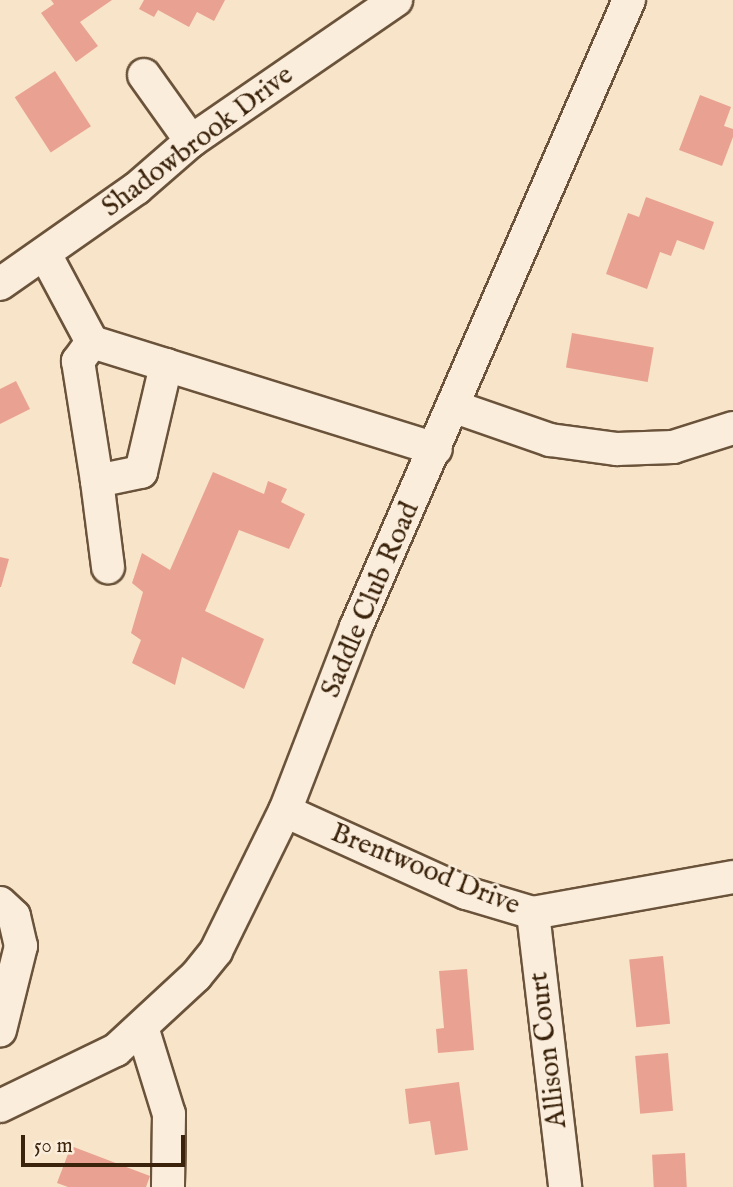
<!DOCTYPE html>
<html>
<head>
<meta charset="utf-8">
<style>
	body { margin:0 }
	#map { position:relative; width:733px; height:1187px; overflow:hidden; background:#f8e4c9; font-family:"IM FELL English",serif }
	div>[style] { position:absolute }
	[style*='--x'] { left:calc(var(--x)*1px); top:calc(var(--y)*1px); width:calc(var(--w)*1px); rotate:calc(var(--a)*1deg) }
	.building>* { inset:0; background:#e9a292; transform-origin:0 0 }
	.roads { filter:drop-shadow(2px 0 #6a533a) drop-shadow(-2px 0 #6a533a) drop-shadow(0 2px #6a533a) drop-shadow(0 -2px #6a533a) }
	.minor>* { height:32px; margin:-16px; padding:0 16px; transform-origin:16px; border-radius:16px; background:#faeddc }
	span { translate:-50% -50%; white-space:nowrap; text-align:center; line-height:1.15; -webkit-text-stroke:5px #faeddc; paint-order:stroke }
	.street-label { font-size:28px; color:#3b230b }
	.scale { position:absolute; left:21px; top:1135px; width:164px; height:32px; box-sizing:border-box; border:4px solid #3b230b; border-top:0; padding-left:9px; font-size:21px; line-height:24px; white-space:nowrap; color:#3b230b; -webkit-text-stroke:5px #faeddc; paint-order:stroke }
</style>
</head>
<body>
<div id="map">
	<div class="building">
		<div style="clip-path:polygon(51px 0,112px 0,80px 22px,98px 46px,76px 62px,41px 13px,54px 4px)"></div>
		<div style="clip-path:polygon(144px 0,225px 0,214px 21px,197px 12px,189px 27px,158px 10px,154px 17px,139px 9px)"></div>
		<div style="left:55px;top:71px;width:66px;height:48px;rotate:57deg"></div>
		<div style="clip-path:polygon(700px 95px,731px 107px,724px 126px,733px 129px,733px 137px,722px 166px,679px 150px)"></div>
		<div style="clip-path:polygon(646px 197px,714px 222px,704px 250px,677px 240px,671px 256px,660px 252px,647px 289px,606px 274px,628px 213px,639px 217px)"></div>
		<div style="left:572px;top:333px;width:83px;height:35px;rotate:10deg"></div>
		<div style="clip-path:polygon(16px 381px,30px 409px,0 424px,0 389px)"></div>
		<div style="clip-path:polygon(213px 472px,264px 494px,268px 481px,287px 489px,281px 502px,305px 514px,289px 549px,239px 530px,205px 611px,264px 639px,244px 689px,182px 657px,175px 685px,132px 663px,141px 640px,131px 633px,143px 592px,132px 583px,142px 553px,170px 570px)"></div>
		<div style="clip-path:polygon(0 557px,9px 559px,1px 587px,0 587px)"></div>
		<div style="left:663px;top:956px;width:68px;height:34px;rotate:84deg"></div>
		<div style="clip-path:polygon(467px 969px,474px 1050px,438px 1053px,436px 1029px,444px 1028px,439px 971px)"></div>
		<div style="left:668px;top:1053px;width:58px;height:33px;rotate:85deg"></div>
		<div style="clip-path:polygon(459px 1082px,468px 1150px,435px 1155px,430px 1121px,409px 1124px,405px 1089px)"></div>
		<div style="clip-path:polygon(71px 1146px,150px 1176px,146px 1187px,68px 1187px,57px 1183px)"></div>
		<div style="left:685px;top:1153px;width:34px;height:33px;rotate:87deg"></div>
	</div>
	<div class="roads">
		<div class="minor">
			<div style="--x:144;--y:75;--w:81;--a:54.5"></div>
			<div style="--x:45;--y:254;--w:100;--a:61.9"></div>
			<div style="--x:92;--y:342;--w:360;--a:17.3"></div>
			<div style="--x:0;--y:284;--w:167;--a:-35"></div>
			<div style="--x:137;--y:188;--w:72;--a:-41"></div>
			<div style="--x:191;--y:141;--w:249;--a:-34.5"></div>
			<div style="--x:92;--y:342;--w:24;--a:126"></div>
			<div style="--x:78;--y:361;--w:121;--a:81"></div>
			<div style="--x:97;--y:481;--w:45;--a:-11.6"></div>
			<div style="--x:141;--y:472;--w:110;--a:-76.8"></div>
			<div style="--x:455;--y:407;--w:101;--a:19.2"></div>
			<div style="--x:550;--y:440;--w:68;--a:7.7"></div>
			<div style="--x:617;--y:449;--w:56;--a:-2"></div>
			<div style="--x:673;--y:447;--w:63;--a:-17.6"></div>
			<div style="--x:97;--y:481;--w:87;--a:82.7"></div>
			<div style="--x:285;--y:811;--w:199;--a:24.4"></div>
			<div style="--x:466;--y:893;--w:70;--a:16.6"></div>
			<div style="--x:533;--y:913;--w:203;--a:-10.2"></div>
			<div style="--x:0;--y:903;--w:19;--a:43"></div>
			<div style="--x:14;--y:916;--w:31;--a:77"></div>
			<div style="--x:21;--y:946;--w:87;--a:104"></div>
			<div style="--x:533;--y:913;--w:276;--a:83.3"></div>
			<div style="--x:142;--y:1027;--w:91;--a:72.8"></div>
			<div style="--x:169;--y:1114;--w:73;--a:90.8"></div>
			<div style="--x:0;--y:1106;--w:129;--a:-25.8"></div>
			<div style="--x:116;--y:1050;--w:109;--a:-42.8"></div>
			<div style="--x:196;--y:976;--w:32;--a:-51"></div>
			<div style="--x:216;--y:951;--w:156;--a:-63.8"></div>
			<div style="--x:285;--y:811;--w:197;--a:-68.9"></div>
			<div style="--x:356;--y:627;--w:684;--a:-66.47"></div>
		</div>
	</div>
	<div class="street-label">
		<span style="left:198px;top:142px;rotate:-37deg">Shadowbrook Drive</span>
		<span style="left:371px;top:600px;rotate:-67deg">Saddle Club Road</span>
		<span style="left:425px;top:870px;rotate:22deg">Brentwood Drive</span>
		<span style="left:549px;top:1050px;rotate:-97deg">Allison Court</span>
	</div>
	<div class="scale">50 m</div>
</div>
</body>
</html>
